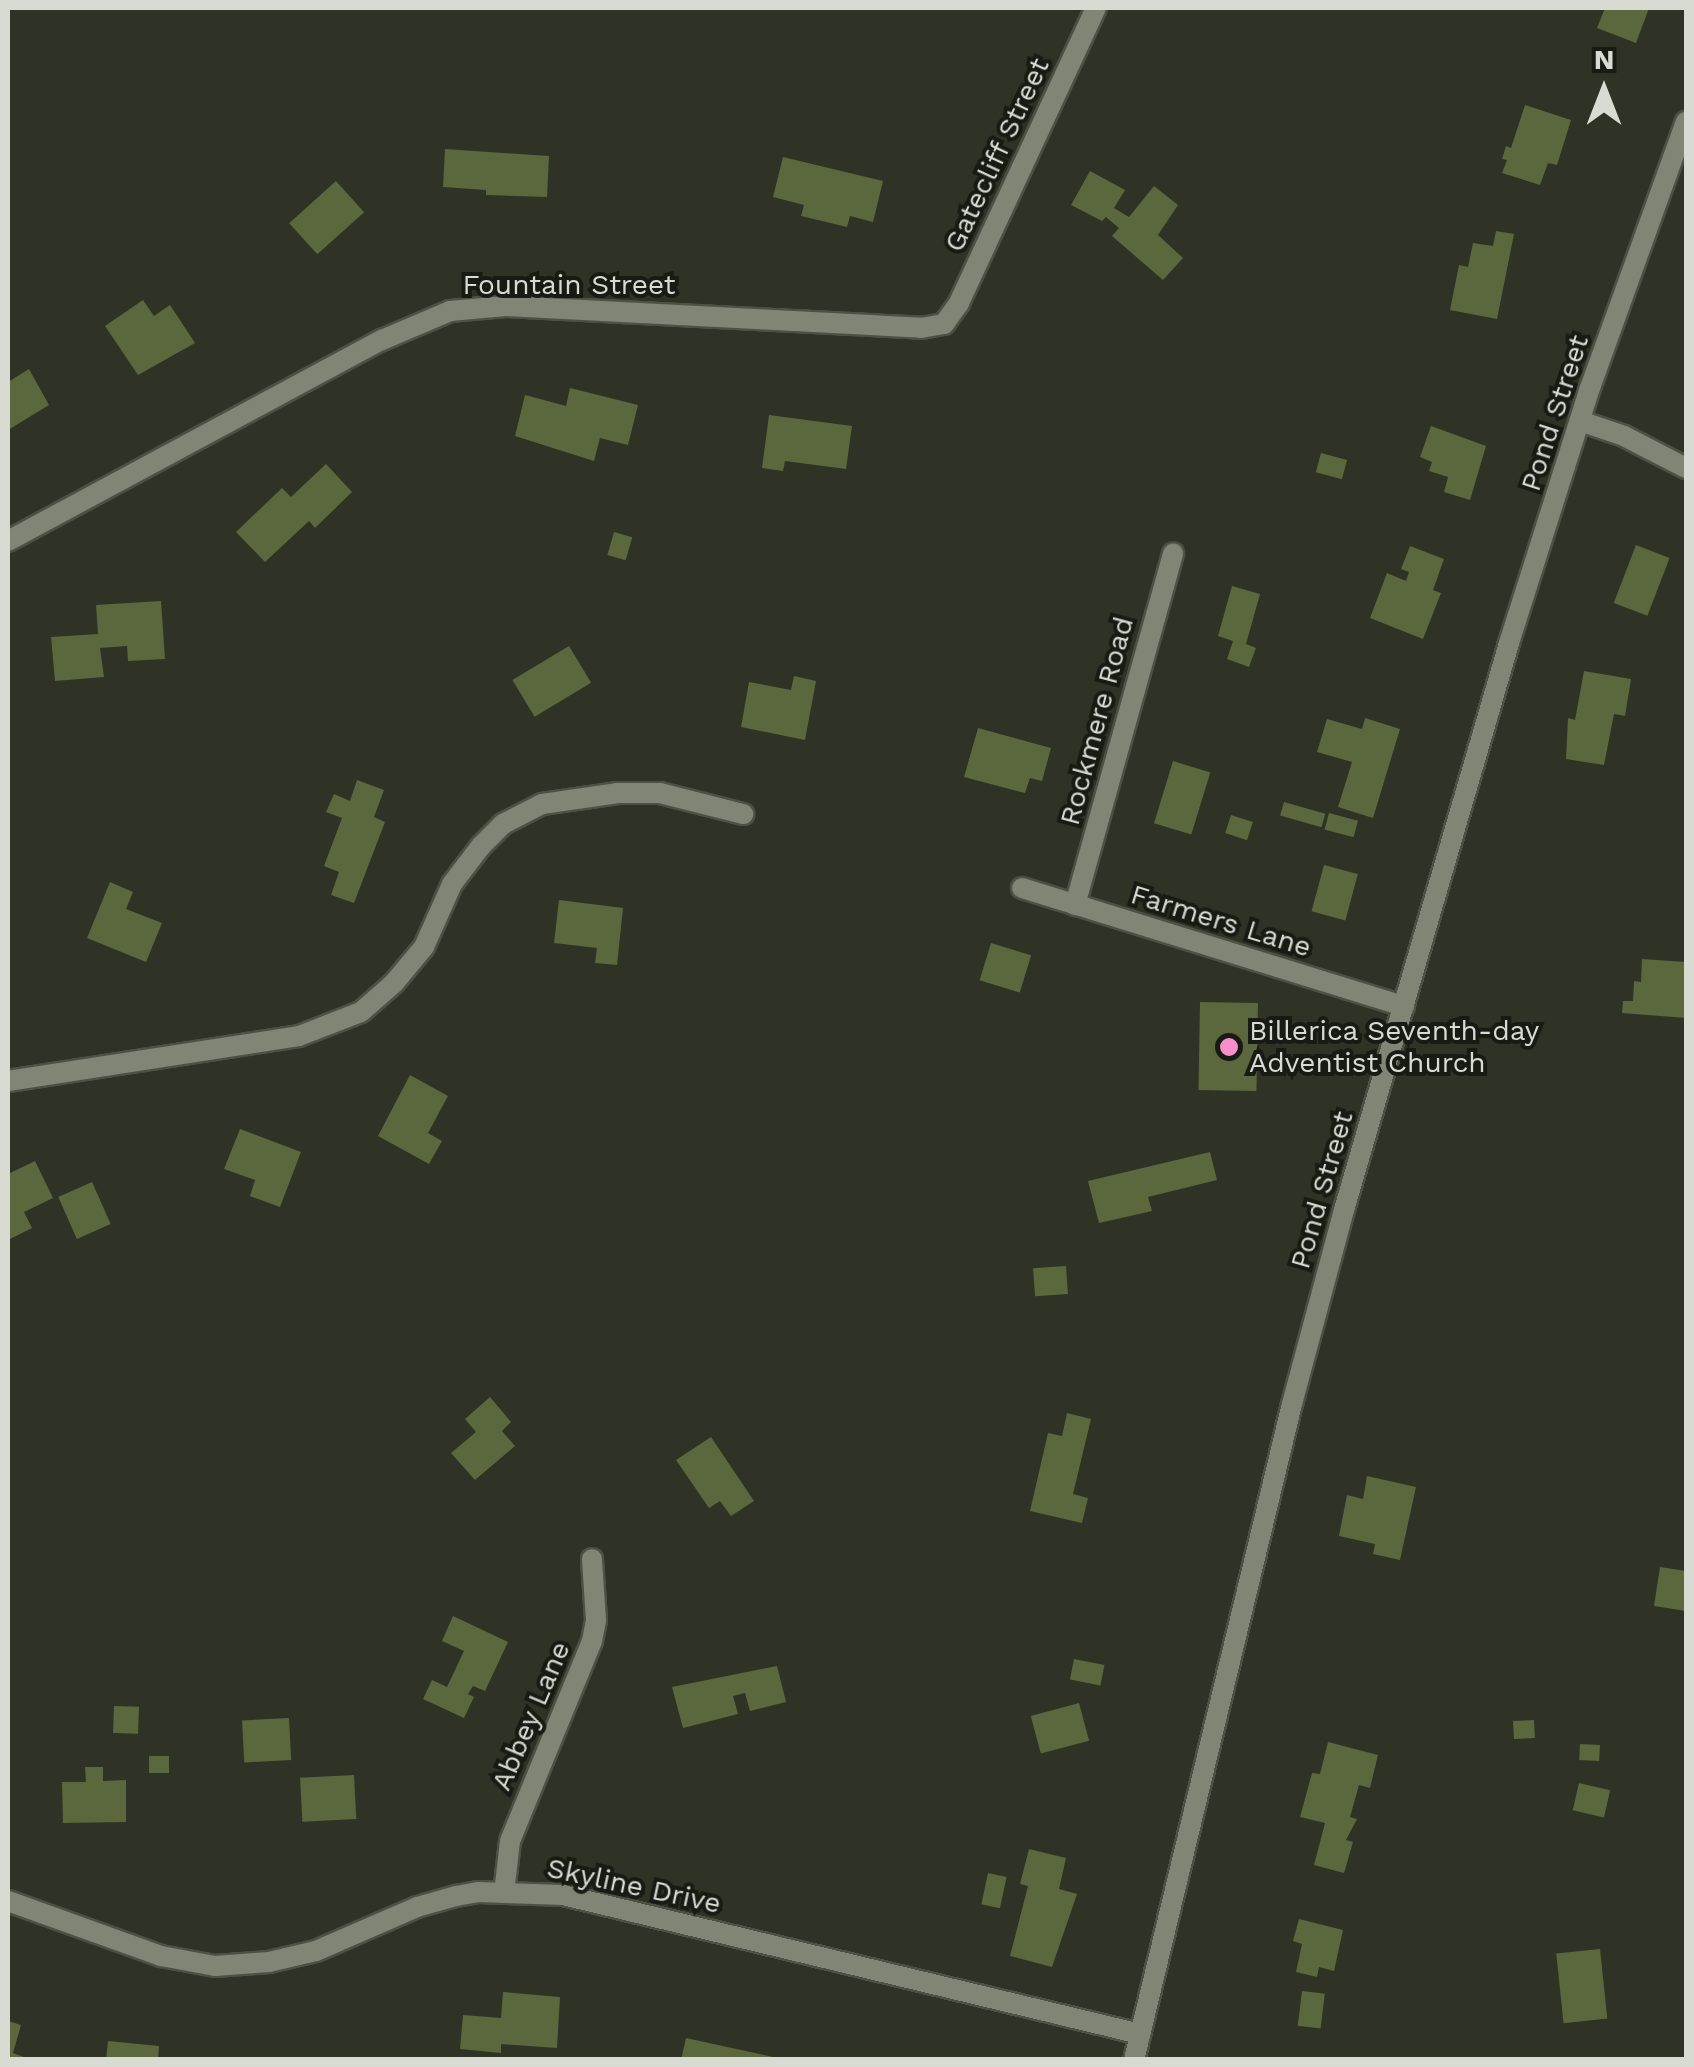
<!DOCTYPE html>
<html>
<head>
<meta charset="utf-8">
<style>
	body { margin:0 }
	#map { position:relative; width:1694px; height:2067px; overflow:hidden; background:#2f3325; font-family:"Work Sans",sans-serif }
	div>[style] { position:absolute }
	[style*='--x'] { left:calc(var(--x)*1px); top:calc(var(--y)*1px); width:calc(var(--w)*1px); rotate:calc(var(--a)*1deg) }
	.building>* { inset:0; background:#5b673d; transform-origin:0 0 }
	.roads { filter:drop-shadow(2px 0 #4d5145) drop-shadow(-2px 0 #4d5145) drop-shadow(0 2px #4d5145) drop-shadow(0 -2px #4d5145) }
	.minor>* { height:20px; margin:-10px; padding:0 10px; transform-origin:10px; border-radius:10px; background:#808575 }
	.tertiary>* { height:20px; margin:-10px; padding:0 10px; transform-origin:10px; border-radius:10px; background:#808575 }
	.dots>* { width:28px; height:28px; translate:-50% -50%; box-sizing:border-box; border:5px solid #181a14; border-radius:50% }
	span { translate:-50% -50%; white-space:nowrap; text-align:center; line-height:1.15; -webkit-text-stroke:8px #181a14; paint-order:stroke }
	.street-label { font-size:28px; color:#d8dbd2 }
	.poi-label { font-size:28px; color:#d8dbd2 }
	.left { translate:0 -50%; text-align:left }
	.frame { position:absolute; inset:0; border:10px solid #d8dbd2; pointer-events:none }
	.north { position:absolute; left:1554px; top:40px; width:100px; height:100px; -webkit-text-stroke:8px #181a14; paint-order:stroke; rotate:0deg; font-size:28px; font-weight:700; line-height:40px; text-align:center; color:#d8dbd2 }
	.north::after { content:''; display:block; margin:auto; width:35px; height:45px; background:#d8dbd2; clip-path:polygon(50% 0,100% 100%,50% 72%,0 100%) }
</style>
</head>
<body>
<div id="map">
	<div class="building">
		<div style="clip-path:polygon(1605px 8px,1649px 8px,1636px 43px,1597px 28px)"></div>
		<div style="clip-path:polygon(1525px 105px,1571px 120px,1557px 165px,1548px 163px,1540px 185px,1502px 173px,1507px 160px,1502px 159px,1506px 146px,1511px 148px)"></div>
		<div style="clip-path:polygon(445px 149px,549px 156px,547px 197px,486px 195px,486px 190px,443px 187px)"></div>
		<div style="clip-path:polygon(783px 157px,883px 181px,873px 222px,850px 216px,847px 227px,801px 216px,804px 205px,773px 197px)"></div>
		<div style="clip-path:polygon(1090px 171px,1125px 190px,1114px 208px,1129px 217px,1154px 186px,1178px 205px,1158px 235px,1183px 258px,1163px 280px,1112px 236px,1119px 228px,1106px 217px,1102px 221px,1071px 205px)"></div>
		<div style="left:336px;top:181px;width:42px;height:63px;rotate:48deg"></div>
		<div style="clip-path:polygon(1496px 231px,1514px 234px,1497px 319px,1450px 310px,1459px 265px,1468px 267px,1473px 243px,1493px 246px)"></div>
		<div style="clip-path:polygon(143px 300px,154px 316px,170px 305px,195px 343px,138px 375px,105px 326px)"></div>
		<div style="clip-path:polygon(29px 369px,49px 405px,8px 430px,8px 382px)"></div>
		<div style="clip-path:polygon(570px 388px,638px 405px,628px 445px,600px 438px,594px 461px,515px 436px,525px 395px,566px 406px)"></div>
		<div style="clip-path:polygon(769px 415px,852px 426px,846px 469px,785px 461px,783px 471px,762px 468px)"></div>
		<div style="clip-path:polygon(1431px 426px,1486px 446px,1470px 500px,1444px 492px,1448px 477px,1429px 471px,1432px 462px,1420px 457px)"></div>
		<div style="left:1321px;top:453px;width:27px;height:20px;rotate:15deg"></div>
		<div style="clip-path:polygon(326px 464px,352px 492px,315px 528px,309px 521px,265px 562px,236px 532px,282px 488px,291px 497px)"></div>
		<div style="left:614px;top:532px;width:19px;height:24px;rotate:16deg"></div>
		<div style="left:1636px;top:545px;width:36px;height:62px;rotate:21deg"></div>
		<div style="clip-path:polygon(1410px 546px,1444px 559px,1433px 590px,1441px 593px,1423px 639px,1370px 618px,1387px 573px,1406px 581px,1409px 572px,1401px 569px)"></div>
		<div style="clip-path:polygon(1232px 586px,1260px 594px,1246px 644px,1256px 648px,1249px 667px,1227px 659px,1233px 641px,1218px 636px)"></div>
		<div style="clip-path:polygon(161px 601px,165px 659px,128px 661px,127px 646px,100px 648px,104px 677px,55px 681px,51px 637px,98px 634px,96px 605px)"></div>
		<div style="left:569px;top:646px;width:43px;height:66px;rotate:59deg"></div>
		<div style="clip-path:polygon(1584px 671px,1631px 679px,1625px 716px,1614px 714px,1604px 765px,1566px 759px,1568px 718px,1575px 720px)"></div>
		<div style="clip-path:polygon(794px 676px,816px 681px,805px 740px,741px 727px,749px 682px,791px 690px)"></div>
		<div style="clip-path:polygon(1365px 718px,1400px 729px,1373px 818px,1338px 807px,1352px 762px,1317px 752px,1327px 719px,1362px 729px)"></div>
		<div style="clip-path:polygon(978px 728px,1051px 748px,1042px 781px,1030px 778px,1025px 793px,964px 777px)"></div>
		<div style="left:1173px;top:761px;width:39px;height:65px;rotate:17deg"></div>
		<div style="clip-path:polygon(357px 780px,384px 790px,374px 817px,385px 822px,354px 903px,331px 895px,339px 872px,324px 866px,342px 818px,326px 812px,334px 794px,350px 801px)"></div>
		<div style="left:1284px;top:802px;width:43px;height:14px;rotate:16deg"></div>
		<div style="left:1329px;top:813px;width:30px;height:17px;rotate:15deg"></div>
		<div style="left:1231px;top:815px;width:23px;height:19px;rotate:18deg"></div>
		<div style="left:1324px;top:865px;width:35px;height:48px;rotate:15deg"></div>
		<div style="clip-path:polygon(110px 882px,133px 892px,126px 909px,162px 923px,146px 962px,87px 938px)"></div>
		<div style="clip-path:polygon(559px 900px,623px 908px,617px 965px,595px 963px,597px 948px,554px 943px)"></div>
		<div style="left:991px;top:943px;width:42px;height:39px;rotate:17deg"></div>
		<div style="clip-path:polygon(1642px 959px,1686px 962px,1686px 1018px,1622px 1013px,1623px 1001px,1633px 1001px,1634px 981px,1641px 982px)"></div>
		<div style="left:1200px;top:1002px;width:58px;height:88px;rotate:1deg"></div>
		<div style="clip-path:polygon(410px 1075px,448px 1096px,428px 1133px,442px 1141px,429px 1164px,378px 1136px)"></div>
		<div style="clip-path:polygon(240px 1129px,301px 1152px,280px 1207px,250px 1196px,255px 1180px,224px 1169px)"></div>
		<div style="clip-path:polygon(1210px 1152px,1217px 1180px,1148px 1197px,1152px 1211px,1099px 1223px,1088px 1181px)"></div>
		<div style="clip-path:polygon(35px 1161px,53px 1198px,24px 1212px,32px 1228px,8px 1240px,8px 1174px)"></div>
		<div style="left:92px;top:1182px;width:46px;height:37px;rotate:66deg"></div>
		<div style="left:1066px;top:1266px;width:28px;height:33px;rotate:86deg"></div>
		<div style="clip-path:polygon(490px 1397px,511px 1422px,502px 1431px,515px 1446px,475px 1480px,451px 1453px,476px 1432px,465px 1419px)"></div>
		<div style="clip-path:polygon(1067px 1413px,1091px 1419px,1073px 1494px,1088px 1498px,1082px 1523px,1030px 1511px,1048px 1433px,1062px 1436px)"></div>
		<div style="clip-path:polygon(711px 1437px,754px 1501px,731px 1516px,720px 1501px,709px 1508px,676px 1460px)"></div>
		<div style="clip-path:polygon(1367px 1476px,1416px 1487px,1400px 1560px,1373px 1554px,1375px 1544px,1339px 1536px,1347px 1495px,1363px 1499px)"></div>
		<div style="clip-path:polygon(1660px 1567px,1686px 1571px,1686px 1611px,1654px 1606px)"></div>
		<div style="clip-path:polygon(453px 1616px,508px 1642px,485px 1691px,473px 1686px,468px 1694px,474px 1697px,464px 1718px,423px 1699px,432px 1680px,447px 1687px,464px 1651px,442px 1641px)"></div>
		<div style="left:1074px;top:1659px;width:31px;height:21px;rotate:11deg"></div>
		<div style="clip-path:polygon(777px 1666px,786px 1702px,750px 1711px,745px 1693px,733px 1696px,738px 1714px,683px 1728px,672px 1687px)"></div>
		<div style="left:1079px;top:1703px;width:39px;height:50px;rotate:75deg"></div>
		<div style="left:114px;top:1706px;width:25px;height:27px;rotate:2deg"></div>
		<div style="left:289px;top:1718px;width:42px;height:47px;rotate:87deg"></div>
		<div style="left:1534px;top:1720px;width:18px;height:21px;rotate:87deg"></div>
		<div style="clip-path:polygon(1328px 1742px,1378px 1755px,1370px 1788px,1359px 1785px,1350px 1817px,1357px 1819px,1346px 1840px,1353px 1842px,1344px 1873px,1314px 1865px,1325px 1823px,1300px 1817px,1312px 1773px,1320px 1774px)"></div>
		<div style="left:1580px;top:1744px;width:20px;height:16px;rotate:3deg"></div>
		<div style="left:149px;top:1756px;width:20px;height:17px"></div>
		<div style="clip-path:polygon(85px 1767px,103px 1767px,103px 1781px,126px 1780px,126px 1822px,63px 1823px,62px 1782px,86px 1782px)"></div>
		<div style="left:354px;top:1775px;width:44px;height:54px;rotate:87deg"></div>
		<div style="left:1579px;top:1783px;width:32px;height:28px;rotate:13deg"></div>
		<div style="clip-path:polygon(1029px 1849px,1066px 1858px,1059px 1889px,1077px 1894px,1052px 1967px,1010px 1956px,1028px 1886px,1020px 1884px)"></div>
		<div style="left:988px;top:1873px;width:19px;height:32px;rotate:12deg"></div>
		<div style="clip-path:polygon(1299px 1919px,1343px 1930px,1334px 1971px,1319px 1967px,1317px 1977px,1296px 1972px,1302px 1944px,1293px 1941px)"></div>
		<div style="left:1600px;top:1949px;width:70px;height:44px;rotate:84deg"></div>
		<div style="left:1302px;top:1991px;width:23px;height:35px;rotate:7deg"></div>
		<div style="clip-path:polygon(503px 1992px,560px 1997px,557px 2048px,501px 2044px,501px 2053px,460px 2049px,463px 2015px,501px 2018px)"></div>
		<div style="clip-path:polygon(8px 2021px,21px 2025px,13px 2053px,32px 2060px,8px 2060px)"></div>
		<div style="clip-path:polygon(686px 2038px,778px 2058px,777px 2060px,681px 2060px)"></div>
		<div style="clip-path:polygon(108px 2041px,159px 2046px,158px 2060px,106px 2060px)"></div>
	</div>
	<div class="roads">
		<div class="minor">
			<div style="--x:1580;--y:421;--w:46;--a:18.8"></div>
			<div style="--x:1624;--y:436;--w:70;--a:27.3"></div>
			<div style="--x:8;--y:541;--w:425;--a:-28.3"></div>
			<div style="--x:382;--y:340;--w:74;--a:-23.1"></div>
			<div style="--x:450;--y:311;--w:56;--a:-5.1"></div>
			<div style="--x:506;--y:306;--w:416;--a:3"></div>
			<div style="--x:921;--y:328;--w:23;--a:-10"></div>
			<div style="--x:944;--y:324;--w:26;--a:-54"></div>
			<div style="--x:959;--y:303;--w:325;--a:-65.1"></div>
			<div style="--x:1022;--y:888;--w:400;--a:17.2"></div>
			<div style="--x:1075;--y:905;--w:365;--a:-74.4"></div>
			<div style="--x:8;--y:1081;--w:294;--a:-8.8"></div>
			<div style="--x:299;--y:1036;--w:66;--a:-21.2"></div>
			<div style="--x:361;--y:1012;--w:44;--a:-41.3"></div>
			<div style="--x:394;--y:983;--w:47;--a:-50.2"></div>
			<div style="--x:424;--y:947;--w:69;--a:-66"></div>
			<div style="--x:452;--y:884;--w:48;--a:-52.7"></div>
			<div style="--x:481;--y:846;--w:31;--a:-45"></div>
			<div style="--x:503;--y:824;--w:44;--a:-27.1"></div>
			<div style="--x:542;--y:804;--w:77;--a:-8.2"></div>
			<div style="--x:618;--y:793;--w:42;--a:0"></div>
			<div style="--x:660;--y:793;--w:86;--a:14.2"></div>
			<div style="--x:504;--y:1893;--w:52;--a:-83.4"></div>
			<div style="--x:510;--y:1841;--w:216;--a:-67.7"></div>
			<div style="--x:592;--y:1641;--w:21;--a:-79"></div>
			<div style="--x:596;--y:1620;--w:61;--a:-93.8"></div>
			<div style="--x:8;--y:1901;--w:163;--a:19.8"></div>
			<div style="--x:161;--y:1956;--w:55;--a:10.5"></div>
			<div style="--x:215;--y:1966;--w:54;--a:-4.2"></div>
			<div style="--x:269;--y:1962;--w:48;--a:-13.2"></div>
			<div style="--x:316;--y:1951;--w:110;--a:-23.5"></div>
			<div style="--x:417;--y:1907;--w:41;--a:-15.8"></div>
			<div style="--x:456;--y:1896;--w:22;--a:-10"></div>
			<div style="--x:478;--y:1892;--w:85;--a:2"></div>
			<div style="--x:563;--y:1895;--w:594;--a:13.54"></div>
		</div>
		<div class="tertiary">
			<div style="--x:1134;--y:2060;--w:675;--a:-76.46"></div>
			<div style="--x:1292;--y:1404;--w:201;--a:-75"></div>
			<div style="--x:1344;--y:1210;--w:591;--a:-73.77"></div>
			<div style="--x:1509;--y:643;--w:268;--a:-72.4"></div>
			<div style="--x:1590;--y:388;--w:283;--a:-70.2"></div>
		</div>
	</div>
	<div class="dots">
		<div style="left:1229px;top:1047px;background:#f98fc9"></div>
	</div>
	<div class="street-label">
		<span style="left:997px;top:155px;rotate:-65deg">Gatecliff Street</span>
		<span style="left:569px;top:285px">Fountain Street</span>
		<span style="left:1555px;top:413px;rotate:-72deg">Pond Street</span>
		<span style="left:1097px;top:721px;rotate:-75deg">Rockmere Road</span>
		<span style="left:1221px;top:921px;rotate:17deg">Farmers Lane</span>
		<span style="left:1322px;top:1190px;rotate:-74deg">Pond Street</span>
		<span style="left:531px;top:1716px;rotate:-67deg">Abbey Lane</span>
		<span style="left:634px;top:1886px;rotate:12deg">Skyline Drive</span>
	</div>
	<div class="poi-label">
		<span class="left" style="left:1249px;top:1047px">Billerica Seventh-day<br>Adventist Church</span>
	</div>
	<div class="frame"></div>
	<div class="north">N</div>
</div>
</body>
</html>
